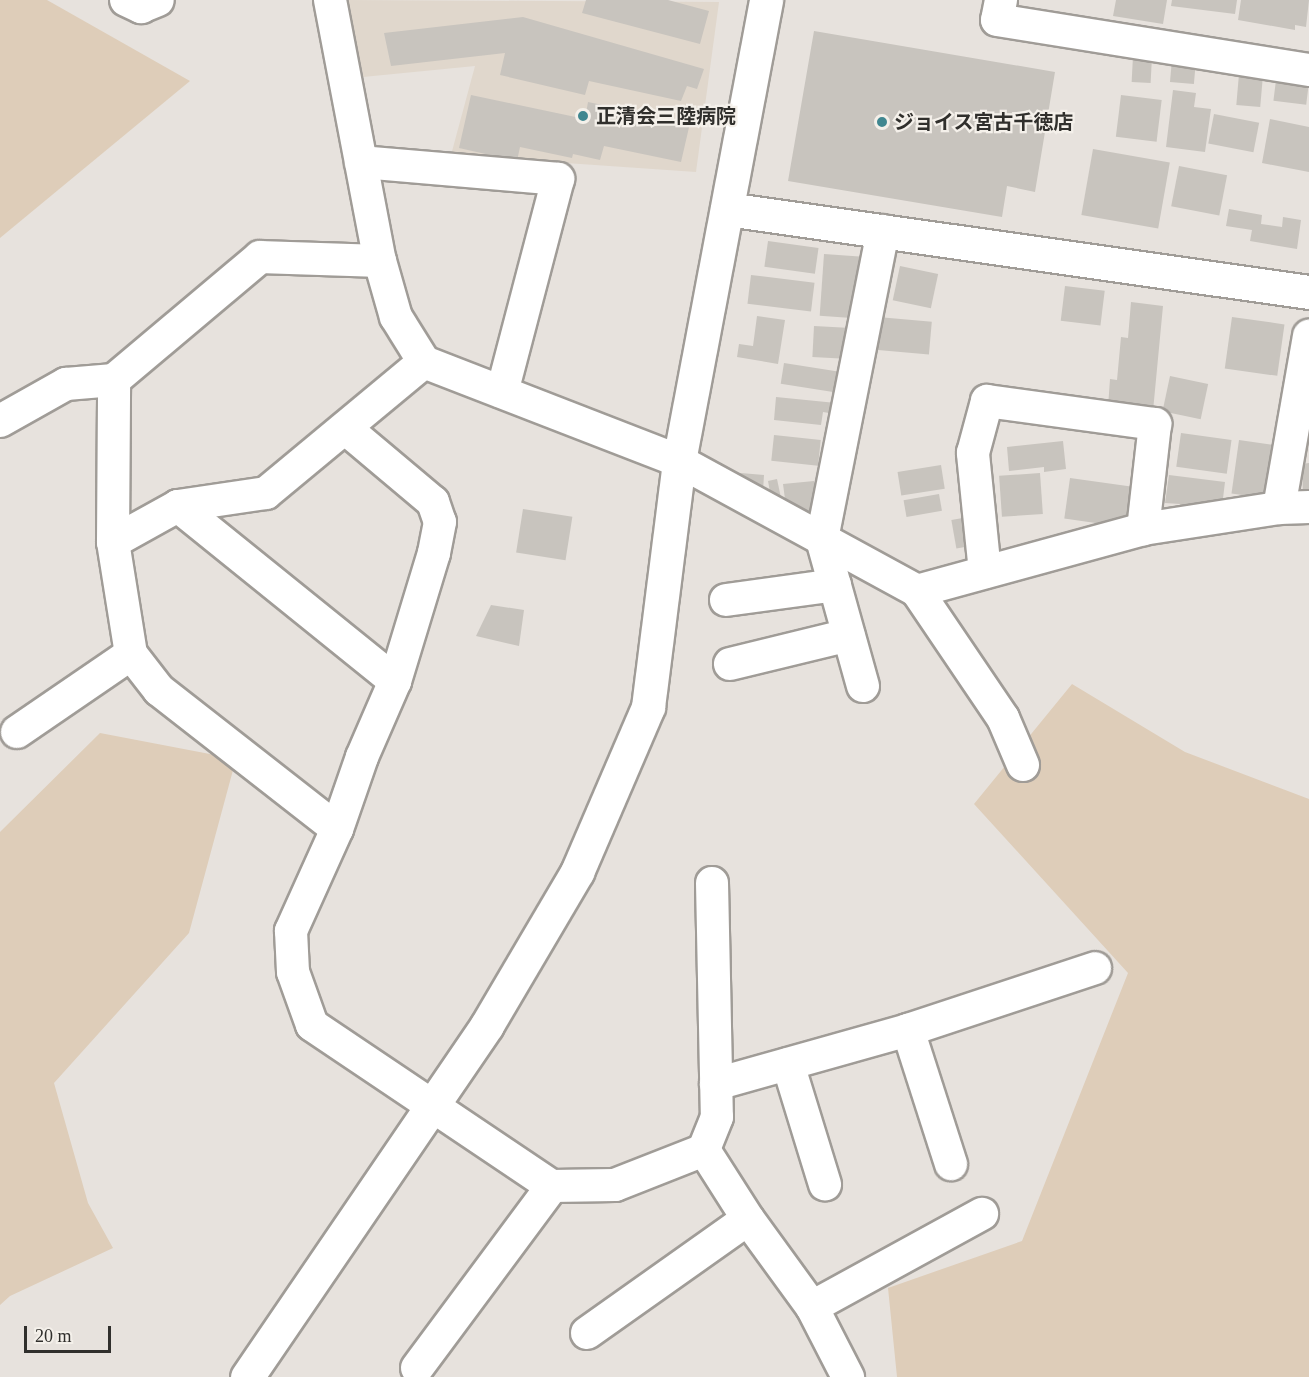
<!DOCTYPE html>
<html>
<head>
<meta charset="utf-8">
<style>
	body { margin:0 }
	#map { position:relative; width:1309px; height:1377px; overflow:hidden; background:#e7e2dd; font-family:"Times New Roman","Noto Sans JP",serif }
	div>[style] { position:absolute }
	[style*='--x'] { left:calc(var(--x)*1px); top:calc(var(--y)*1px); width:calc(var(--w)*1px); rotate:calc(var(--a)*1deg) }
	.built>* { inset:0; background:#e0d7cc }
	.green>* { inset:0; background:#decdb9 }
	.building>* { inset:0; background:#c8c4be; transform-origin:0 0 }
	.roads { filter:drop-shadow(2px 0 #a09c97) drop-shadow(-2px 0 #a09c97) drop-shadow(0 2px #a09c97) drop-shadow(0 -2px #a09c97) }
	.minor>* { height:32px; margin:-16px; padding:0 16px; transform-origin:16px; border-radius:16px; background:#fff }
	.tertiary>* { height:33px; margin:-16.5px; padding:0 16.5px; transform-origin:16.5px; border-radius:16.5px; background:#fff }
	.dots>* { width:16px; height:16px; translate:-50% -50%; box-sizing:border-box; border:3px solid #f4f0ea; border-radius:50% }
	span { translate:-50% -50%; white-space:nowrap; text-align:center; line-height:1.15; -webkit-text-stroke:4.5px #f4f0ea; paint-order:stroke }
	.poi-label { font-size:20px; color:#302f2c; font-weight:700 }
	.left { translate:0 -50%; text-align:left }
	.scale { position:absolute; left:24px; top:1326px; width:87px; height:27px; box-sizing:border-box; border:3px solid #302f2c; border-top:0; padding-left:8px; font-size:18px; line-height:21px; white-space:nowrap; color:#302f2c; -webkit-text-stroke:4px #f4f0ea; paint-order:stroke }
</style>
</head>
<body>
<div id="map">
	<div class="built">
		<div style="clip-path:polygon(347px 0,719px 2px,696px 172px,451px 155px,475px 66px,363px 77px)"></div>
	</div>
	<div class="green">
		<div style="clip-path:polygon(0 0,47px 0,190px 81px,0 238px)"></div>
		<div style="clip-path:polygon(1072px 684px,1185px 752px,1309px 799px,1309px 1377px,897px 1377px,888px 1288px,1022px 1241px,1128px 973px,974px 804px)"></div>
		<div style="clip-path:polygon(100px 733px,236px 759px,189px 933px,54px 1083px,88px 1203px,113px 1248px,10px 1296px,0 1305px,0 832px)"></div>
	</div>
	<div class="building">
		<div style="clip-path:polygon(586px 0,668px 0,709px 11px,700px 44px,582px 13px)"></div>
		<div style="clip-path:polygon(1116px 0,1167px 0,1163px 24px,1113px 16px)"></div>
		<div style="clip-path:polygon(1172px 0,1237px 0,1235px 14px,1171px 6px)"></div>
		<div style="clip-path:polygon(1241px 0,1309px 0,1306px 27px,1295px 25px,1295px 30px,1238px 20px)"></div>
		<div style="clip-path:polygon(523px 17px,704px 69px,697px 89px,687px 86px,681px 101px,589px 81px,585px 95px,500px 75px,505px 53px,391px 66px,384px 33px)"></div>
		<div style="clip-path:polygon(814px 31px,1055px 72px,1035px 192px,1007px 186px,1002px 217px,788px 181px)"></div>
		<div style="left:1133px;top:56px;width:19px;height:26px;rotate:3deg"></div>
		<div style="left:1172px;top:59px;width:24px;height:23px;rotate:5deg"></div>
		<div style="left:1239px;top:74px;width:24px;height:31px;rotate:5deg"></div>
		<div style="left:1276px;top:80px;width:33px;height:21px;rotate:7deg"></div>
		<div style="clip-path:polygon(1173px 90px,1196px 93px,1194px 107px,1211px 109px,1205px 152px,1166px 147px)"></div>
		<div style="clip-path:polygon(471px 95px,585px 119px,588px 102px,690px 123px,681px 162px,604px 146px,600px 160px,573px 154px,572px 158px,520px 147px,517px 161px,459px 148px)"></div>
		<div style="left:1121px;top:95px;width:41px;height:42px;rotate:7deg"></div>
		<div style="left:1214px;top:114px;width:46px;height:30px;rotate:11deg"></div>
		<div style="clip-path:polygon(1270px 119px,1309px 127px,1309px 172px,1262px 163px)"></div>
		<div style="left:1093px;top:149px;width:78px;height:67px;rotate:10deg"></div>
		<div style="left:1179px;top:166px;width:49px;height:41px;rotate:11deg"></div>
		<div style="clip-path:polygon(1229px 209px,1262px 215px,1261px 224px,1282px 227px,1283px 217px,1301px 220px,1297px 249px,1250px 241px,1252px 230px,1226px 226px)"></div>
		<div style="left:768px;top:241px;width:51px;height:26px;rotate:8deg"></div>
		<div style="left:824px;top:254px;width:39px;height:62px;rotate:4deg"></div>
		<div style="left:900px;top:266px;width:39px;height:35px;rotate:12deg"></div>
		<div style="left:751px;top:275px;width:64px;height:29px;rotate:7deg"></div>
		<div style="left:1065px;top:286px;width:40px;height:35px;rotate:7deg"></div>
		<div style="clip-path:polygon(1131px 302px,1163px 306px,1153px 411px,1108px 407px,1110px 379px,1117px 380px,1121px 337px,1128px 338px)"></div>
		<div style="clip-path:polygon(757px 316px,785px 320px,778px 364px,737px 357px,739px 344px,753px 346px)"></div>
		<div style="left:878px;top:317px;width:54px;height:33px;rotate:5deg"></div>
		<div style="left:1232px;top:317px;width:53px;height:52px;rotate:8deg"></div>
		<div style="left:814px;top:326px;width:37px;height:31px;rotate:3deg"></div>
		<div style="left:784px;top:363px;width:61px;height:21px;rotate:9deg"></div>
		<div style="left:1170px;top:376px;width:39px;height:36px;rotate:12deg"></div>
		<div style="clip-path:polygon(776px 397px,836px 403px,835px 414px,823px 412px,821px 425px,774px 420px)"></div>
		<div style="left:1181px;top:433px;width:51px;height:34px;rotate:8deg"></div>
		<div style="left:774px;top:435px;width:47px;height:26px;rotate:6deg"></div>
		<div style="left:1239px;top:440px;width:36px;height:54px;rotate:8deg"></div>
		<div style="clip-path:polygon(1063px 441px,1066px 469px,1044px 472px,1044px 467px,1009px 471px,1007px 447px)"></div>
		<div style="clip-path:polygon(1309px 463px,1309px 495px,1303px 495px,1302px 464px)"></div>
		<div style="left:941px;top:465px;width:24px;height:44px;rotate:81deg"></div>
		<div style="clip-path:polygon(729px 472px,764px 475px,763px 491px)"></div>
		<div style="left:1040px;top:473px;width:41px;height:41px;rotate:86deg"></div>
		<div style="clip-path:polygon(1169px 475px,1225px 482px,1221px 515px,1179px 511px,1180px 504px,1165px 503px)"></div>
		<div style="left:1070px;top:478px;width:65px;height:41px;rotate:8deg"></div>
		<div style="clip-path:polygon(777px 479px,781px 498px,770px 492px,768px 481px)"></div>
		<div style="clip-path:polygon(814px 481px,817px 511px,806px 512px,785px 499px,783px 484px)"></div>
		<div style="left:939px;top:494px;width:17px;height:36px;rotate:80deg"></div>
		<div style="left:523px;top:509px;width:50px;height:44px;rotate:9deg"></div>
		<div style="left:974px;top:516px;width:29px;height:23px;rotate:80deg"></div>
		<div style="clip-path:polygon(491px 605px,524px 610px,519px 646px,476px 636px)"></div>
	</div>
	<div class="roads">
		<div class="minor">
			<div style="--x:126;--y:0;--w:17;--a:25"></div>
			<div style="--x:141;--y:7;--w:18;--a:-22"></div>
			<div style="--x:330;--y:0;--w:266;--a:79.2"></div>
			<div style="--x:380;--y:261;--w:58;--a:74.1"></div>
			<div style="--x:396;--y:317;--w:53;--a:58.1"></div>
			<div style="--x:424;--y:362;--w:274;--a:21.2"></div>
			<div style="--x:679;--y:461;--w:271;--a:28.6"></div>
			<div style="--x:917;--y:591;--w:234;--a:-15.3"></div>
			<div style="--x:1143;--y:529;--w:138;--a:-8.8"></div>
			<div style="--x:1279;--y:508;--w:30;--a:-2"></div>
			<div style="--x:1001;--y:0;--w:20;--a:101"></div>
			<div style="--x:997;--y:20;--w:316;--a:9.1"></div>
			<div style="--x:361;--y:162;--w:198;--a:4.9"></div>
			<div style="--x:558;--y:179;--w:220;--a:104.7"></div>
			<div style="--x:0;--y:421;--w:76;--a:-29.3"></div>
			<div style="--x:66;--y:384;--w:48;--a:-4.8"></div>
			<div style="--x:345;--y:428;--w:115;--a:40.1"></div>
			<div style="--x:433;--y:502;--w:21;--a:71"></div>
			<div style="--x:440;--y:522;--w:32;--a:101"></div>
			<div style="--x:434;--y:553;--w:134;--a:106.9"></div>
			<div style="--x:395;--y:681;--w:83;--a:113.5"></div>
			<div style="--x:362;--y:757;--w:76;--a:109.1"></div>
			<div style="--x:337;--y:829;--w:112;--a:114.3"></div>
			<div style="--x:291;--y:931;--w:41;--a:87.2"></div>
			<div style="--x:293;--y:972;--w:56;--a:70.3"></div>
			<div style="--x:312;--y:1025;--w:289;--a:33.9"></div>
			<div style="--x:552;--y:1186;--w:63;--a:-0.9"></div>
			<div style="--x:615;--y:1185;--w:96;--a:-21.5"></div>
			<div style="--x:178;--y:506;--w:279;--a:38.9"></div>
			<div style="--x:1279;--y:508;--w:175;--a:-80.1"></div>
			<div style="--x:113;--y:542;--w:74;--a:-29"></div>
			<div style="--x:178;--y:506;--w:89;--a:-8.4"></div>
			<div style="--x:266;--y:493;--w:205;--a:-39.7"></div>
			<div style="--x:985;--y:572;--w:120;--a:-95.8"></div>
			<div style="--x:973;--y:453;--w:54;--a:-74.9"></div>
			<div style="--x:987;--y:401;--w:170;--a:7.8"></div>
			<div style="--x:1155;--y:424;--w:106;--a:96.5"></div>
			<div style="--x:917;--y:591;--w:153;--a:55.9"></div>
			<div style="--x:1003;--y:718;--w:51;--a:66.9"></div>
			<div style="--x:726;--y:600;--w:110;--a:-7.8"></div>
			<div style="--x:730;--y:664;--w:122;--a:-13.7"></div>
			<div style="--x:863;--y:686;--w:153;--a:-105.6"></div>
			<div style="--x:822;--y:539;--w:314;--a:-78.8"></div>
			<div style="--x:17;--y:732;--w:138;--a:-34.4"></div>
			<div style="--x:337;--y:829;--w:226;--a:-142"></div>
			<div style="--x:159;--y:690;--w:46;--a:-127.9"></div>
			<div style="--x:131;--y:654;--w:113;--a:-99.1"></div>
			<div style="--x:113;--y:542;--w:162;--a:-89.6"></div>
			<div style="--x:114;--y:380;--w:191;--a:-40.1"></div>
			<div style="--x:260;--y:257;--w:120;--a:1.9"></div>
			<div style="--x:712;--y:883;--w:234;--a:88.8"></div>
			<div style="--x:717;--y:1117;--w:35;--a:112"></div>
			<div style="--x:704;--y:1150;--w:82;--a:57.5"></div>
			<div style="--x:748;--y:1219;--w:109;--a:54"></div>
			<div style="--x:812;--y:1307;--w:79;--a:62.8"></div>
			<div style="--x:908;--y:1030;--w:141;--a:72.2"></div>
			<div style="--x:788;--y:1064;--w:126;--a:72.9"></div>
			<div style="--x:716;--y:1084;--w:199;--a:-15.7"></div>
			<div style="--x:908;--y:1030;--w:197;--a:-18.3"></div>
			<div style="--x:812;--y:1307;--w:194;--a:-28.7"></div>
			<div style="--x:587;--y:1333;--w:197;--a:-35.3"></div>
			<div style="--x:417;--y:1368;--w:227;--a:-53.4"></div>
		</div>
		<div class="tertiary">
			<div style="--x:727;--y:209;--w:588;--a:8.12"></div>
			<div style="--x:247;--y:1377;--w:426;--a:-55.7"></div>
			<div style="--x:487;--y:1025;--w:178;--a:-59.5"></div>
			<div style="--x:577;--y:872;--w:180;--a:-66.7"></div>
			<div style="--x:648;--y:707;--w:248;--a:-82.8"></div>
			<div style="--x:679;--y:461;--w:469;--a:-79.3"></div>
		</div>
	</div>
	<div class="dots">
		<div style="left:583px;top:116px;background:#408790"></div>
		<div style="left:882px;top:122px;background:#408790"></div>
	</div>
	<div class="poi-label">
		<span class="left" style="left:596px;top:116px">正清会三陸病院</span>
		<span class="left" style="left:894px;top:122px">ジョイス宮古千徳店</span>
	</div>
	<div class="scale">20 m</div>
</div>
</body>
</html>
